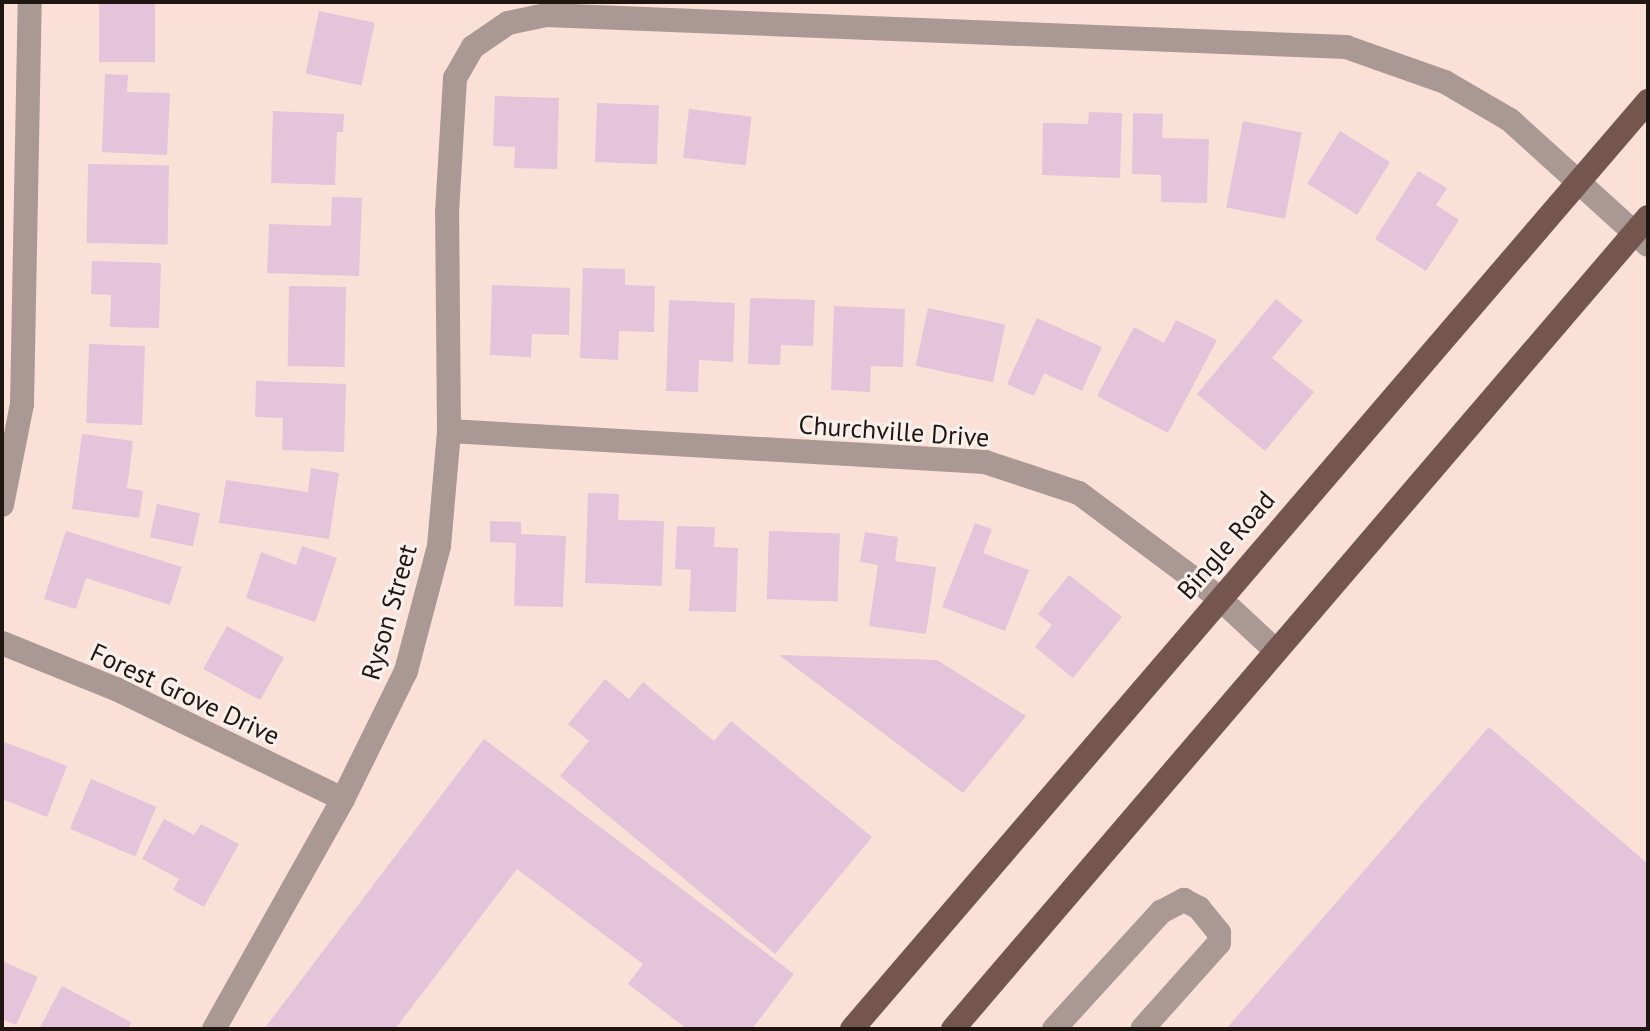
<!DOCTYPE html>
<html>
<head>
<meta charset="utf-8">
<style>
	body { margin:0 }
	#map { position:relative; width:1650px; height:1031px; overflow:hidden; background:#fbe0d7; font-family:"PT Sans",sans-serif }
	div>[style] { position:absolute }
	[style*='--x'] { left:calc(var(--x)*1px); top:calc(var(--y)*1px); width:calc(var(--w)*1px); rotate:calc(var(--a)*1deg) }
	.building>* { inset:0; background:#e5c3da; transform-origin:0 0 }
	.minor>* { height:24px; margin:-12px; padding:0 12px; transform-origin:12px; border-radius:12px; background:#a99893 }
	.major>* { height:24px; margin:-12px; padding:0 12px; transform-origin:12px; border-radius:12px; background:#74564e }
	span { translate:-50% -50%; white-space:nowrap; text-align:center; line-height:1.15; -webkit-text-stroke:6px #fdf1ee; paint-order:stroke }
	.street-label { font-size:26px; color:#1f1612 }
	.frame { position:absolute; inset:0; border:4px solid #1f1612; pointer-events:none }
</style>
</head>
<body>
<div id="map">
	<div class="building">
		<div style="left:99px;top:2px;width:56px;height:60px"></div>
		<div style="left:319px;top:11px;width:57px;height:64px;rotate:12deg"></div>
		<div style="clip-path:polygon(105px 74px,128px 75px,127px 92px,170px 93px,167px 155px,102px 152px)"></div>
		<div style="clip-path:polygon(495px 96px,559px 98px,557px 169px,514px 168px,515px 147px,493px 146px)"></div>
		<div style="left:597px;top:103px;width:62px;height:59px;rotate:2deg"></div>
		<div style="left:689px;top:109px;width:63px;height:49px;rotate:7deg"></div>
		<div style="clip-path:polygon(273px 111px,344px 114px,343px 132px,337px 132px,335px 185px,271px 183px)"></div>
		<div style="clip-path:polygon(1089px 112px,1122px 113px,1120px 178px,1042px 175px,1043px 123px,1088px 124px)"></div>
		<div style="clip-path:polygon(1133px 113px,1163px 114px,1162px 138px,1209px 139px,1207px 203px,1161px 202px,1161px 175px,1132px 174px)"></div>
		<div style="left:1243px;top:121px;width:60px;height:88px;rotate:11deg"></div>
		<div style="left:1340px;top:131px;width:59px;height:62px;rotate:32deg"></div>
		<div style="left:88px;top:164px;width:81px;height:79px;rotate:1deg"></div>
		<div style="clip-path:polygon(1418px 171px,1447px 188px,1436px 205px,1459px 220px,1426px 271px,1375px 239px)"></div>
		<div style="clip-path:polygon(332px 197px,362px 198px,359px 276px,267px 273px,269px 224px,331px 226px)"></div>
		<div style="clip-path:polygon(92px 261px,161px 263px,159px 328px,110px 327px,111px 295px,91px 294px)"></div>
		<div style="clip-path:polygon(583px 268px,625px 269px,625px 285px,655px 286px,654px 332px,619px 331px,618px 360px,580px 358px)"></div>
		<div style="clip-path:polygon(492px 285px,570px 288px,569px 335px,532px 334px,531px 357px,490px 355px)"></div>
		<div style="left:289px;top:286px;width:57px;height:80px;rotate:1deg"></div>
		<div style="clip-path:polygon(750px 298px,815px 300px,813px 346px,781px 345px,780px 365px,748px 364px)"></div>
		<div style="clip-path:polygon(1276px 299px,1303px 321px,1272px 358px,1314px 392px,1265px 451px,1197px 394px)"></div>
		<div style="clip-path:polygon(669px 300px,735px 303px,733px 362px,699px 360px,698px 392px,666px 391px)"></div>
		<div style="clip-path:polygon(834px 306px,905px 309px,903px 367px,871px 366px,870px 392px,831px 390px)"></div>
		<div style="left:928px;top:308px;width:79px;height:59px;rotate:12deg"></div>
		<div style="clip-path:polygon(1037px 318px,1102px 347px,1082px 391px,1044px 373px,1034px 396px,1007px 384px)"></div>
		<div style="clip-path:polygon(1176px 320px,1217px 340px,1168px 433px,1097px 396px,1134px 327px,1164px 343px)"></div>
		<div style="left:89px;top:344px;width:56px;height:79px;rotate:2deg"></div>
		<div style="clip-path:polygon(256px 381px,346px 384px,344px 452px,282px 450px,283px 418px,255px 417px)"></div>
		<div style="clip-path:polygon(82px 434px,133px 441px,127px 488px,143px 491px,139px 518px,72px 509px)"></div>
		<div style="clip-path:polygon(311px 468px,339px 473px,329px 539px,219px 523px,226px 480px,308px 492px)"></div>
		<div style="clip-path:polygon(588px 493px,619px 494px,618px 520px,664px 521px,662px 586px,585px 583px)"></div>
		<div style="left:157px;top:504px;width:44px;height:34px;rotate:12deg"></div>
		<div style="clip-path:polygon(490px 521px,521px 522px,521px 534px,566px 536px,563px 607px,514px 606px,516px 543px,490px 542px)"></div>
		<div style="clip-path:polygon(975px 523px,992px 529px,983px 553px,1029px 570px,1005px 631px,942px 607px)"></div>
		<div style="clip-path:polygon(677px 526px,715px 527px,714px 547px,738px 548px,736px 612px,689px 611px,691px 570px,675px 569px)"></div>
		<div style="clip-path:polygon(66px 531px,182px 567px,170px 605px,86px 578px,76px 609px,44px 599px)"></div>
		<div style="left:769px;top:531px;width:71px;height:68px;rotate:2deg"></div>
		<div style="clip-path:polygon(865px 532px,898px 537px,895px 561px,936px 567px,926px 634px,869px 626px,878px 565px,860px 562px)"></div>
		<div style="clip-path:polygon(302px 546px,337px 558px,315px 622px,246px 598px,261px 552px,296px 565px)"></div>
		<div style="clip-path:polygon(1069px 575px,1122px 617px,1073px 678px,1035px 647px,1052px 625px,1038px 614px)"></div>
		<div style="left:227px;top:626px;width:65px;height:49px;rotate:29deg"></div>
		<div style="clip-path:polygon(779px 655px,937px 660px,1026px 716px,963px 793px)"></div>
		<div style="clip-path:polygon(605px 679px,629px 699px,643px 682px,714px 741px,731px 721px,872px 837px,775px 954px,560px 776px,589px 741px,568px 724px)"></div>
		<div style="clip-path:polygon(1489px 727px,1648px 864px,1648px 1029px,1226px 1029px)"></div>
		<div style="clip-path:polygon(484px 739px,794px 974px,752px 1029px,687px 1029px,628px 984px,643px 964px,517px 869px,395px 1029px,264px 1029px)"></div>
		<div style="clip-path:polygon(2px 741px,67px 766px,47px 817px,2px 799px)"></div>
		<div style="left:91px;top:779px;width:71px;height:54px;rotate:23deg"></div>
		<div style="clip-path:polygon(164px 819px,194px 835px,201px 824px,239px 844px,204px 907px,173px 890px,179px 879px,142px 859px)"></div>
		<div style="clip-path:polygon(2px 961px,38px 977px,16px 1025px,2px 1019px)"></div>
		<div style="clip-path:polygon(62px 986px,131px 1022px,128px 1029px,39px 1029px)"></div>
	</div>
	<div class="minor">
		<div style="--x:449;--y:431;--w:537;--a:3.31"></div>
		<div style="--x:985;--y:462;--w:99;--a:18.3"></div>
		<div style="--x:1079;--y:493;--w:174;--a:36.8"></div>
		<div style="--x:1218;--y:597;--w:78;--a:42.9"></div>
		<div style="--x:2;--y:505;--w:103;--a:-78.8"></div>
		<div style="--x:22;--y:404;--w:402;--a:-88.9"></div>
		<div style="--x:2;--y:643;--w:123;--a:22"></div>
		<div style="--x:116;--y:689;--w:252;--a:25.9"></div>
		<div style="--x:214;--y:1029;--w:264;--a:-60.7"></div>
		<div style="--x:343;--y:799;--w:143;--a:-63.8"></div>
		<div style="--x:406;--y:671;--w:129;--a:-75.2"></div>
		<div style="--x:439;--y:546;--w:115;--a:-85"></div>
		<div style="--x:449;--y:431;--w:218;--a:-90.5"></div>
		<div style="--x:447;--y:213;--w:135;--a:-86.6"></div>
		<div style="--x:455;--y:78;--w:36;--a:-60"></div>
		<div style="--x:473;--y:47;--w:42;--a:-34.4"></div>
		<div style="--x:508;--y:23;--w:39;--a:-12"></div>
		<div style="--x:546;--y:15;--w:801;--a:2.29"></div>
		<div style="--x:1346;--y:47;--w:105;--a:19.5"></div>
		<div style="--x:1445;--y:82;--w:75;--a:30.3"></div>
		<div style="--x:1510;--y:120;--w:186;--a:42.2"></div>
		<div style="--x:1054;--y:1029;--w:159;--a:-47.6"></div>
		<div style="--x:1161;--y:912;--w:26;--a:-28"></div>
		<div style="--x:1184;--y:900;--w:17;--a:28"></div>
		<div style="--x:1199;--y:908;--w:32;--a:51"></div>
		<div style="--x:1219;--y:933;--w:10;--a:90"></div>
		<div style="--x:1219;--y:943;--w:115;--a:131.8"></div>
	</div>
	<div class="major">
		<div style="--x:852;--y:1029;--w:1223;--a:-49.38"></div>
		<div style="--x:953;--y:1029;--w:1069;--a:-49.44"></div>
	</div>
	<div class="street-label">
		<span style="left:894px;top:431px;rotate:4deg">Churchville Drive</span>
		<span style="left:1226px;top:545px;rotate:-49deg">Bingle Road</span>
		<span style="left:389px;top:612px;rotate:-74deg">Ryson Street</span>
		<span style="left:185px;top:694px;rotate:25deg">Forest Grove Drive</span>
	</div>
	<div class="frame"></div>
</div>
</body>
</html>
